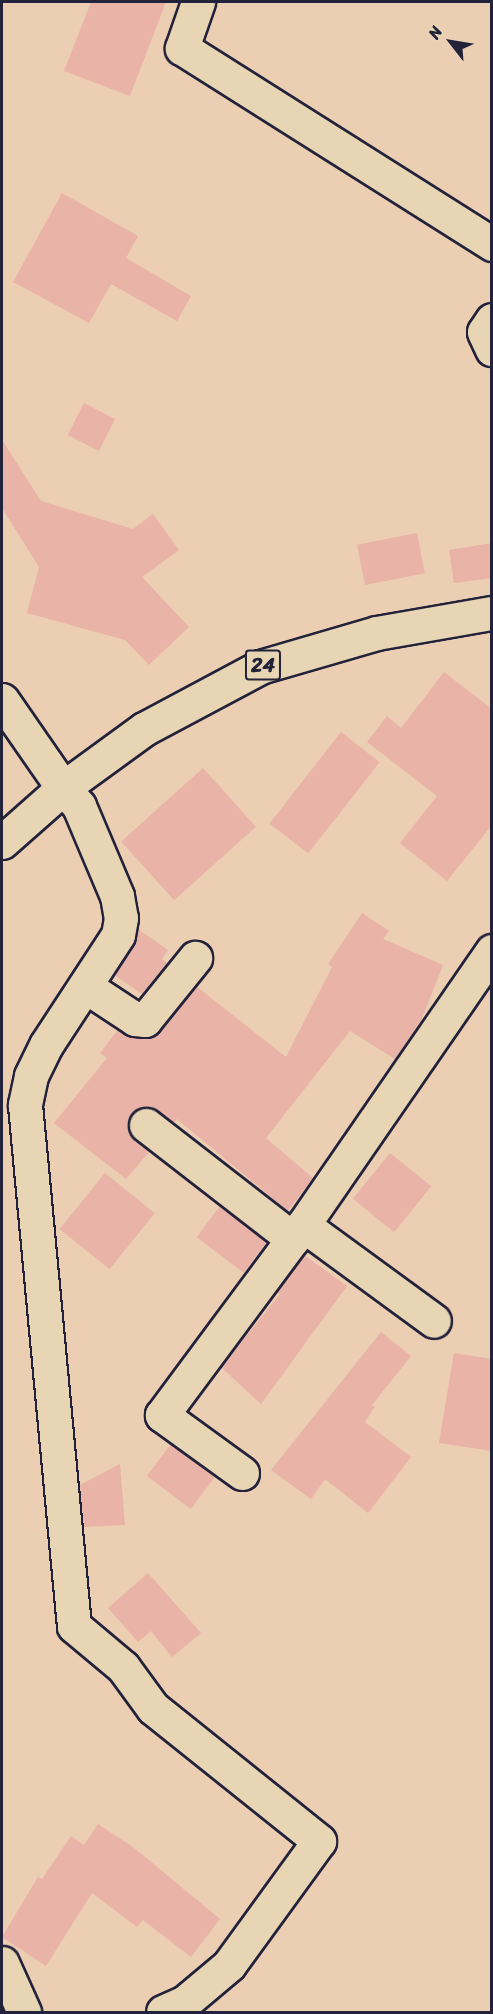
<!DOCTYPE html>
<html>
<head>
<meta charset="utf-8">
<style>
	body { margin:0 }
	#map { position:relative; width:493px; height:2014px; overflow:hidden; background:#ecceb2; font-family:Sriracha,sans-serif }
	div>[style] { position:absolute }
	[style*='--x'] { left:calc(var(--x)*1px); top:calc(var(--y)*1px); width:calc(var(--w)*1px); rotate:calc(var(--a)*1deg) }
	.building>* { inset:0; background:#e9b3a7; transform-origin:0 0 }
	.roads { filter:drop-shadow(2px 0 #22223b) drop-shadow(-2px 0 #22223b) drop-shadow(0 2px #22223b) drop-shadow(0 -2px #22223b) }
	.minor>* { height:33px; margin:-16.5px; padding:0 16.5px; transform-origin:16.5px; border-radius:16.5px; background:#e8d5b3 }
	.tertiary>* { height:33px; margin:-16.5px; padding:0 16.5px; transform-origin:16.5px; border-radius:16.5px; background:#e8d5b3 }
	.primary>* { height:33px; margin:-16.5px; padding:0 16.5px; transform-origin:16.5px; border-radius:16.5px; background:#e8d5b3 }
	span { translate:-50% -50%; white-space:nowrap; text-align:center; line-height:1.15; -webkit-text-stroke:4.5px #e8d5b3; paint-order:stroke }
	.shield-label span { padding:2px 4px; background:#e8d5b3; border:2px solid; border-radius:4px; -webkit-text-stroke-width:0 }
	.shield-label { font-size:20px; color:#22223b; font-weight:700 }
	.frame { position:absolute; inset:0; border:3px solid #22223b; pointer-events:none }
	.north { position:absolute; left:421px; top:12px; width:60px; height:60px; -webkit-text-stroke:4px #e8d5b3; paint-order:stroke; rotate:301deg; font-size:16px; font-weight:700; line-height:24px; text-align:center; color:#22223b }
	.north::after { content:''; display:block; margin:auto; width:21px; height:27px; background:#22223b; clip-path:polygon(50% 0,100% 100%,50% 72%,0 100%) }
</style>
</head>
<body>
<div id="map">
	<div class="building">
		<div style="clip-path:polygon(91px 2px,166px 2px,130px 96px,64px 71px)"></div>
		<div style="clip-path:polygon(62px 193px,138px 236px,126px 258px,191px 296px,177px 321px,111px 284px,89px 323px,13px 282px)"></div>
		<div style="left:84px;top:403px;width:35px;height:36px;rotate:27deg"></div>
		<div style="clip-path:polygon(2px 440px,41px 501px,133px 529px,153px 514px,179px 550px,142px 577px,189px 627px,149px 665px,125px 640px,27px 613px,39px 567px,2px 508px)"></div>
		<div style="left:417px;top:533px;width:41px;height:61px;rotate:79deg"></div>
		<div style="clip-path:polygon(492px 543px,492px 578px,454px 583px,449px 550px)"></div>
		<div style="clip-path:polygon(444px 672px,492px 709px,492px 825px,447px 881px,400px 843px,437px 796px,367px 742px,387px 716px,401px 728px)"></div>
		<div style="left:341px;top:732px;width:49px;height:116px;rotate:38deg"></div>
		<div style="left:203px;top:768px;width:79px;height:110px;rotate:48deg"></div>
		<div style="clip-path:polygon(362px 913px,389px 931px,383px 939px,443px 965px,421px 1021px,395px 1059px,350px 1031px,266px 1138px,313px 1178px,288px 1211px,177px 1119px,174px 1123px,149px 1107px,138px 1108px,128px 1122px,129px 1133px,150px 1151px,126px 1179px,54px 1123px,107px 1058px,100px 1053px,118px 1030px,133px 1038px,153px 1037px,196px 986px,286px 1057px,332px 967px,328px 964px)"></div>
		<div style="clip-path:polygon(138px 929px,168px 950px,162px 959px,167px 963px,142px 994px,114px 975px,134px 945px)"></div>
		<div style="left:390px;top:1153px;width:53px;height:59px;rotate:39deg"></div>
		<div style="left:105px;top:1173px;width:64px;height:72px;rotate:39deg"></div>
		<div style="left:220px;top:1206px;width:59px;height:39px;rotate:37deg"></div>
		<div style="clip-path:polygon(304px 1255px,347px 1286px,261px 1404px,221px 1367px,280px 1294px,277px 1292px)"></div>
		<div style="clip-path:polygon(381px 1332px,411px 1356px,372px 1405px,375px 1407px,365px 1422px,411px 1457px,368px 1513px,325px 1479px,311px 1499px,271px 1470px)"></div>
		<div style="clip-path:polygon(454px 1353px,492px 1359px,492px 1451px,439px 1443px)"></div>
		<div style="left:171px;top:1444px;width:55px;height:40px;rotate:37deg"></div>
		<div style="clip-path:polygon(120px 1464px,125px 1525px,84px 1527px,80px 1485px)"></div>
		<div style="clip-path:polygon(148px 1573px,201px 1633px,172px 1657px,151px 1631px,138px 1642px,108px 1608px)"></div>
		<div style="clip-path:polygon(98px 1824px,133px 1847px,220px 1919px,191px 1957px,143px 1920px,137px 1927px,92px 1893px,46px 1966px,2px 1937px,38px 1877px,42px 1879px,71px 1836px,84px 1845px)"></div>
	</div>
	<div class="roads">
		<div class="minor">
			<div style="--x:198;--y:2;--w:49;--a:109.2"></div>
			<div style="--x:182;--y:48;--w:367;--a:32.3"></div>
			<div style="--x:492;--y:320;--w:14;--a:124"></div>
			<div style="--x:484;--y:332;--w:19;--a:65"></div>
			<div style="--x:63;--y:788;--w:24;--a:48"></div>
			<div style="--x:79;--y:806;--w:98;--a:67.1"></div>
			<div style="--x:117;--y:896;--w:22;--a:80"></div>
			<div style="--x:121;--y:918;--w:17;--a:100"></div>
			<div style="--x:118;--y:935;--w:131;--a:123.2"></div>
			<div style="--x:46;--y:1045;--w:34;--a:116"></div>
			<div style="--x:31;--y:1076;--w:30;--a:102"></div>
			<div style="--x:25;--y:1105;--w:523;--a:84.63"></div>
			<div style="--x:74;--y:1626;--w:64;--a:39.9"></div>
			<div style="--x:123;--y:1667;--w:51;--a:53.8"></div>
			<div style="--x:153;--y:1708;--w:213;--a:38.7"></div>
			<div style="--x:319;--y:1841;--w:153;--a:126"></div>
			<div style="--x:229;--y:1965;--w:57;--a:139.9"></div>
			<div style="--x:185;--y:2002;--w:24;--a:156"></div>
			<div style="--x:85;--y:986;--w:60;--a:33.4"></div>
			<div style="--x:135;--y:1019;--w:10;--a:6"></div>
			<div style="--x:145;--y:1020;--w:80;--a:-51.1"></div>
			<div style="--x:146;--y:1125;--w:186;--a:37.8"></div>
			<div style="--x:303;--y:1225;--w:162;--a:36.2"></div>
			<div style="--x:242;--y:1473;--w:99;--a:-144.1"></div>
			<div style="--x:162;--y:1415;--w:237;--a:-53.4"></div>
			<div style="--x:303;--y:1225;--w:333;--a:-55.4"></div>
			<div style="--x:2;--y:1963;--w:54;--a:65.8"></div>
		</div>
		<div class="tertiary">
			<div style="--x:2;--y:700;--w:107;--a:55.3"></div>
		</div>
		<div class="primary">
			<div style="--x:2;--y:842;--w:81;--a:-41.5"></div>
			<div style="--x:63;--y:788;--w:100;--a:-36.1"></div>
			<div style="--x:144;--y:729;--w:132;--a:-28.1"></div>
			<div style="--x:260;--y:667;--w:122;--a:-16.2"></div>
			<div style="--x:377;--y:633;--w:117;--a:-9.9"></div>
		</div>
	</div>
	<div class="shield-label">
		<span style="left:263px;top:665px">24</span>
	</div>
	<div class="frame"></div>
	<div class="north">N</div>
</div>
</body>
</html>
